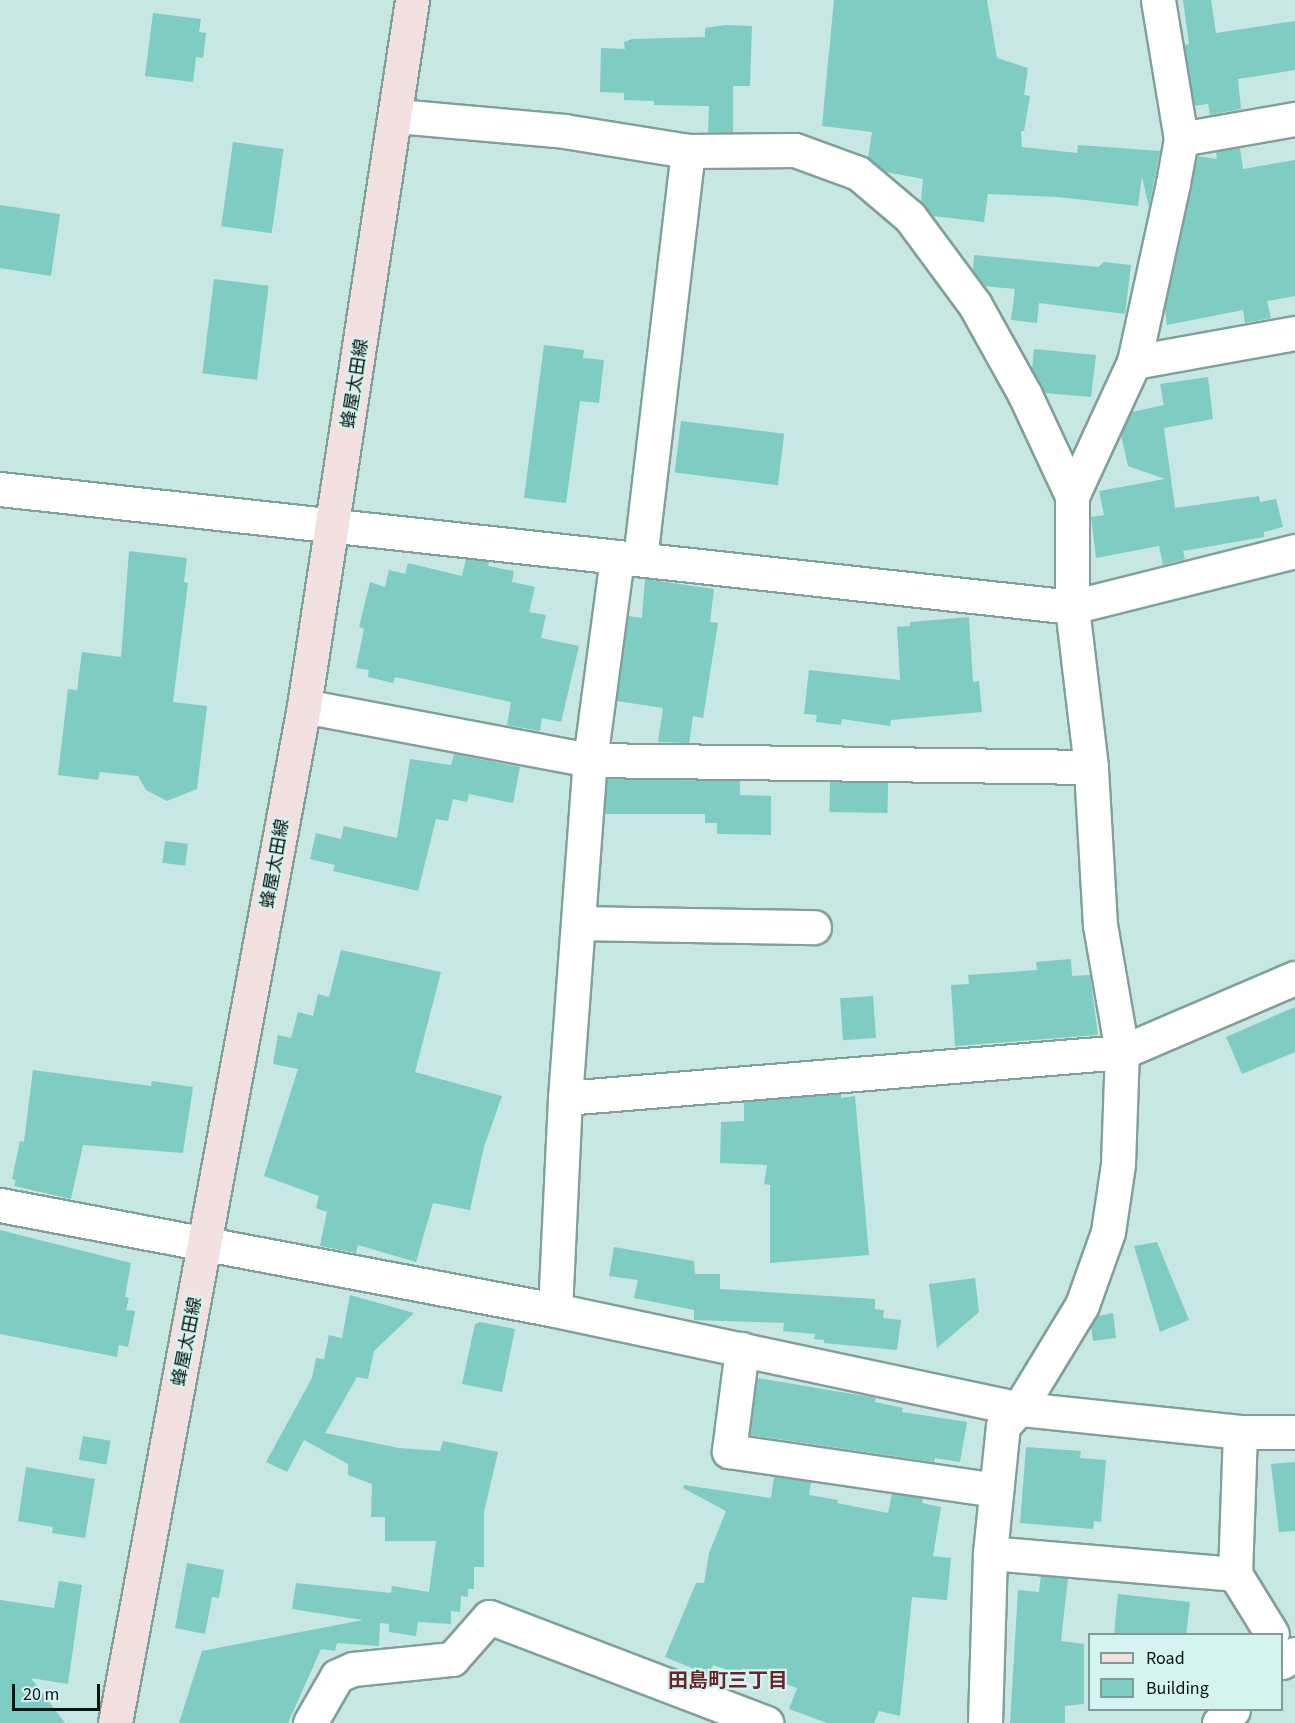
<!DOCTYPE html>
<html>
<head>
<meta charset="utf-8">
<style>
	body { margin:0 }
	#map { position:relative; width:1295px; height:1723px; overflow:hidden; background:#c7e7e2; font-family:"Source Sans 3","Noto Sans JP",sans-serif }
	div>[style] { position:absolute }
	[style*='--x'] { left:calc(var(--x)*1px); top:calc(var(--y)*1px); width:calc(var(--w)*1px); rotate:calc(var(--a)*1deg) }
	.building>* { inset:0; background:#7eccc2; transform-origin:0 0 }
	.roads { filter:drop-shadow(2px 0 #819f9b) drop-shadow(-2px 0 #819f9b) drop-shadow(0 2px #819f9b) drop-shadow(0 -2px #819f9b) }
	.minor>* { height:33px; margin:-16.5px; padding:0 16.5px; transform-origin:16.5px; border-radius:16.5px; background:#fff }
	.major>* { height:33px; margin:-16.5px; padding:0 16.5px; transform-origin:16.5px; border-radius:16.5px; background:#f3e1e0 }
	span { translate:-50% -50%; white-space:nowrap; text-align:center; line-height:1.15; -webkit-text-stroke:4.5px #d4f4f0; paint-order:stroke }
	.street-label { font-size:18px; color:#091413 }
	.neighbourhood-label { font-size:20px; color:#6a242a; font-weight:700 }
	.legend { position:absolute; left:1088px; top:1633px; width:195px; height:78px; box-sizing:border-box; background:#d4f4f0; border:2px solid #839a98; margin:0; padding:8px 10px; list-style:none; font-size:18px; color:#091413 }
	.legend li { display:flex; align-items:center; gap:12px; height:30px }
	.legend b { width:30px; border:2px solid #839a98 }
	.scale { position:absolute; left:12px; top:1684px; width:88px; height:27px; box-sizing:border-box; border:3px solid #091413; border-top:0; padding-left:8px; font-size:18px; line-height:21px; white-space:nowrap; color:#091413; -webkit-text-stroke:4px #d4f4f0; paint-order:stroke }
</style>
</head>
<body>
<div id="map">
	<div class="building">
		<div style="clip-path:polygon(834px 0,987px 0,997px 58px,1028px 68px,1024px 95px,1030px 96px,1024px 131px,1021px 131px,1022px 147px,1077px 153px,1078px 145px,1160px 151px,1149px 207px,1142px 177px,1138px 206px,1058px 197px,988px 194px,984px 222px,933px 216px,921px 201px,923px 179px,886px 172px,868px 158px,872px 132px,822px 126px)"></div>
		<div style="clip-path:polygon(1183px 0,1211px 0,1216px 33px,1295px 21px,1295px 70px,1238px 79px,1241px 109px,1210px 115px,1208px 104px,1194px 106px,1184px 45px,1189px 44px)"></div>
		<div style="clip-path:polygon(153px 13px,201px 19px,199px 32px,206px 33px,203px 58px,196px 57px,193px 82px,145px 76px)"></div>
		<div style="clip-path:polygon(726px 25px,752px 26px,750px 86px,733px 86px,733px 132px,708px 132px,709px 106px,654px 105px,654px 101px,624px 100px,624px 93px,600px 92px,601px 48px,625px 49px,624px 42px,632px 39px,705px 37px,705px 28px)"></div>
		<div style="left:233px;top:142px;width:51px;height:85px;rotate:8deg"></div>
		<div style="clip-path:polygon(1240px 148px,1243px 169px,1295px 160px,1295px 296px,1267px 301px,1271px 318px,1245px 323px,1243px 310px,1167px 325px,1165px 309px,1197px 156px,1217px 159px,1216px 152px)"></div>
		<div style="clip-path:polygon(0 205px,60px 214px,51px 276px,0 268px)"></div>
		<div style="clip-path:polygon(974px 255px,1098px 267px,1104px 262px,1131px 265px,1125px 314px,1039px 303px,1037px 323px,1011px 320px,1015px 289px,984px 286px,973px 271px)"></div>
		<div style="left:214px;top:279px;width:55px;height:95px;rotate:7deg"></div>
		<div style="clip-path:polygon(544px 345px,584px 350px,583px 358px,604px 360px,599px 403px,580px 401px,566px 503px,524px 498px)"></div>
		<div style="clip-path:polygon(1034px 349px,1096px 355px,1091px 397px,1045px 393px,1032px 369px)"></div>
		<div style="clip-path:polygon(1208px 377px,1213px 419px,1164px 428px,1175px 508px,1259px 496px,1260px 502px,1276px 499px,1283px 527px,1264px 532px,1264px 537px,1183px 551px,1185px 559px,1163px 565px,1159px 546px,1096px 558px,1091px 517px,1104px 515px,1099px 491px,1165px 479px,1128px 466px,1121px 435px,1132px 412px,1164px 405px,1160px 384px)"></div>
		<div style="left:681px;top:421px;width:104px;height:52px;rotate:7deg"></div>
		<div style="clip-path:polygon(129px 551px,187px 558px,184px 582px,188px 583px,173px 702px,207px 706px,197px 789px,167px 801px,146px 790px,138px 776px,100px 772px,98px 780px,58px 775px,68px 689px,77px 690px,82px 652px,121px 657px)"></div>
		<div style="clip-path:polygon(466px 559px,489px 562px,488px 566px,514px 571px,512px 582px,535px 587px,529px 612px,546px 615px,541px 638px,579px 646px,561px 722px,542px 718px,540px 731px,507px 725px,511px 702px,395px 677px,393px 683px,368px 677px,369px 670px,356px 668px,364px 629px,359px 627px,370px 582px,385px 587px,389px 570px,405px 574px,408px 563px,462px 576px)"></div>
		<div style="clip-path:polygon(645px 579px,714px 589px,710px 622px,718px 623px,703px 718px,693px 716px,689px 743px,658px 742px,663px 708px,617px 701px,628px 616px,642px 618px)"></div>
		<div style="clip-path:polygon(969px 617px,973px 682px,979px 681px,982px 712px,891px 720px,890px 726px,842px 719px,841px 725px,816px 722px,817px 715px,804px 714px,809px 670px,900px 680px,897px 627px,910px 626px,910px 622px)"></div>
		<div style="clip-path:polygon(454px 754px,520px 767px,513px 803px,469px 794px,467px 802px,453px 799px,448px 821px,436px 819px,418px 891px,333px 871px,335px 865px,310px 859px,316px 833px,341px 839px,344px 826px,397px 838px,410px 759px,451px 765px)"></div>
		<div style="clip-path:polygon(607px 779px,740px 781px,740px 795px,771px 796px,771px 835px,717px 834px,717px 823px,705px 823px,705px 814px,605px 814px)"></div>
		<div style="left:830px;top:782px;width:58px;height:30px;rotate:1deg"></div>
		<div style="left:165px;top:841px;width:23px;height:22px;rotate:7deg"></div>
		<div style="clip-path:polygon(341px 950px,441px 972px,415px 1072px,502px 1096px,484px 1147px,470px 1210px,433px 1203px,416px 1262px,358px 1245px,356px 1253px,320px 1246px,327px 1212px,316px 1208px,319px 1196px,264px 1176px,298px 1069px,273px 1064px,278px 1035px,291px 1038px,298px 1012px,313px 1016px,318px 994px,329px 997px)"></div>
		<div style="clip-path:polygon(1071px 959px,1072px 976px,1090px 975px,1098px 1035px,955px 1046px,951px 985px,969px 984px,968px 975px,1037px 970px,1036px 962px)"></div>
		<div style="left:873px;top:996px;width:42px;height:33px;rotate:86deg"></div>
		<div style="clip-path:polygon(1295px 1007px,1295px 1052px,1242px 1074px,1226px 1037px)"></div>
		<div style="clip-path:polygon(33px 1070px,151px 1086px,152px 1081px,193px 1087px,183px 1153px,83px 1145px,71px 1199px,14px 1186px,16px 1180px,12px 1179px,20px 1141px,24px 1142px)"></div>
		<div style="clip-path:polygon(841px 1094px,841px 1098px,855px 1096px,869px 1255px,770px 1263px,770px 1185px,764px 1184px,767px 1165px,720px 1163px,721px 1122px,744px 1121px,744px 1102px)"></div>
		<div style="clip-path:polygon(0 1230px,131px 1263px,125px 1297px,129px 1298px,126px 1310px,135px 1311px,128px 1347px,119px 1345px,117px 1357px,0 1334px)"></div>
		<div style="clip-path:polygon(1157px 1242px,1189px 1320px,1160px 1332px,1134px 1246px)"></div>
		<div style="clip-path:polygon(614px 1247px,694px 1261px,695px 1274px,720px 1274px,720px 1289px,875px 1299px,875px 1309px,884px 1310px,883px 1318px,901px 1320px,897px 1350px,824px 1343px,824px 1340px,814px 1339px,815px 1334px,783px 1331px,784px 1323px,694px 1320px,694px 1310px,634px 1298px,638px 1280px,609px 1276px)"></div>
		<div style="clip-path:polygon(975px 1278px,979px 1312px,937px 1348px,929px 1284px)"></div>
		<div style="clip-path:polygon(350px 1295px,414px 1313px,374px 1351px,368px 1379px,357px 1377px,325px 1433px,399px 1448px,440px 1451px,443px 1441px,498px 1452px,484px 1512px,484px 1567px,474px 1567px,474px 1589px,468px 1589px,468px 1597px,461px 1596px,460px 1612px,451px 1611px,451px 1624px,418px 1622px,416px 1636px,389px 1632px,389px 1624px,380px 1623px,379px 1646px,337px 1643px,335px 1651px,321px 1649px,288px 1723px,179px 1723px,202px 1651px,363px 1620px,292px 1609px,296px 1583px,391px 1593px,392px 1586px,429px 1592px,436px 1541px,385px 1541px,385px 1517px,371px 1517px,372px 1484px,348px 1475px,348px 1464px,304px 1440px,287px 1472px,266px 1462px,312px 1378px,316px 1358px,324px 1359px,329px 1335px,342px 1338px)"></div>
		<div style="clip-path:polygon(1113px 1313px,1116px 1338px,1093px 1341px,1091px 1326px,1098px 1316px)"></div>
		<div style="clip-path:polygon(480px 1322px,515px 1329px,502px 1392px,462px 1384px,475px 1324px)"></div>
		<div style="clip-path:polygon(757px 1378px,876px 1398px,875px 1402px,903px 1408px,902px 1412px,967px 1422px,960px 1462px,935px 1458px,934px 1462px,750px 1435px)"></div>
		<div style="left:83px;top:1436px;width:28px;height:24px;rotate:10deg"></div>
		<div style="clip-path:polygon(1026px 1447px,1081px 1451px,1080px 1458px,1106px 1460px,1101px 1522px,1094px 1521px,1093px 1529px,1020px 1523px)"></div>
		<div style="clip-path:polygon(1295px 1462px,1295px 1531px,1279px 1532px,1271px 1464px)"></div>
		<div style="clip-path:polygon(26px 1467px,95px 1479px,85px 1538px,52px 1533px,53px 1527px,18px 1521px)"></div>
		<div style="clip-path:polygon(774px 1477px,811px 1482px,809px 1495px,838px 1500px,837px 1503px,888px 1513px,892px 1494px,923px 1498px,922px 1503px,941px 1507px,933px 1556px,951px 1558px,947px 1600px,912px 1597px,900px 1716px,879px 1711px,874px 1723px,827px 1723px,789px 1709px,797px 1688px,742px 1668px,740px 1674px,713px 1665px,709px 1675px,665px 1657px,696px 1583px,704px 1583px,709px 1553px,726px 1511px,683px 1488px,684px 1485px,771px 1498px)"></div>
		<div style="clip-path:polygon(187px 1563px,224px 1570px,219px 1598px,212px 1597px,205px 1634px,175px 1628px)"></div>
		<div style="clip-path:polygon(1041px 1576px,1068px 1578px,1061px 1641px,1084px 1644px,1084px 1704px,1065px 1706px,1065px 1723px,1010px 1723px,1018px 1590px,1039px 1592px)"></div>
		<div style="clip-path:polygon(59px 1581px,82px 1585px,68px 1684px,31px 1678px,65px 1723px,0 1723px,0 1600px,54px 1608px)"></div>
		<div style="clip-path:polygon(1118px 1594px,1190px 1602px,1186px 1635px,1114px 1635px)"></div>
	</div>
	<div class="roads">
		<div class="minor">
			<div style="--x:397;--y:116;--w:168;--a:5.1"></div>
			<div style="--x:564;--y:131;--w:126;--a:9.2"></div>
			<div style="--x:688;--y:151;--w:107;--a:-0.5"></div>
			<div style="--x:795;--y:150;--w:67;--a:20.1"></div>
			<div style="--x:858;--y:173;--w:68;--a:40.2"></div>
			<div style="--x:910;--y:217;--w:109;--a:53.5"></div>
			<div style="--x:975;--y:305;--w:103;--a:60.9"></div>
			<div style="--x:1025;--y:395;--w:111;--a:65"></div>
			<div style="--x:1181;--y:139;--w:116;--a:-10"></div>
			<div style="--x:1134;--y:362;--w:164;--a:-10.2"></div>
			<div style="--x:0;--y:489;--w:1078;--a:6.28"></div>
			<div style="--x:1072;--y:607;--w:230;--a:-14.1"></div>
			<div style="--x:640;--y:559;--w:411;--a:-83.3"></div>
			<div style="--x:304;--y:706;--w:291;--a:10.7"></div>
			<div style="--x:590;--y:760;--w:501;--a:0.8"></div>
			<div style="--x:579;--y:923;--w:235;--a:1"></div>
			<div style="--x:565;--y:1098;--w:559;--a:-4.72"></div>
			<div style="--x:1122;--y:1052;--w:188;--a:-23.2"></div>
			<div style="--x:0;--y:1205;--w:565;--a:10.71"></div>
			<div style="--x:555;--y:1310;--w:477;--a:12"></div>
			<div style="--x:1022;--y:1409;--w:219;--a:6"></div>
			<div style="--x:1240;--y:1432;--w:55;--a:0"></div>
			<div style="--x:555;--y:1310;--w:212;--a:-87.3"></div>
			<div style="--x:565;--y:1098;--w:339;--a:-85.8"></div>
			<div style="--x:590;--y:760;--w:204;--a:-82.4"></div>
			<div style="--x:742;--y:1349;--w:103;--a:97.3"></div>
			<div style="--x:729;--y:1451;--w:270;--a:8.3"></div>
			<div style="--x:1240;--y:1432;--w:142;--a:92"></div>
			<div style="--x:1235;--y:1574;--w:70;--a:58.3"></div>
			<div style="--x:990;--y:1553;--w:246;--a:4.9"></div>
			<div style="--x:1282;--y:1662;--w:15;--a:-32"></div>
			<div style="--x:310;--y:1723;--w:54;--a:-60.1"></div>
			<div style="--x:337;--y:1676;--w:17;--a:-24"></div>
			<div style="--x:353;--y:1669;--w:100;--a:-5.8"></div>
			<div style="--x:452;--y:1659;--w:56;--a:-48.6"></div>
			<div style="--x:489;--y:1617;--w:297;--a:20.9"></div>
			<div style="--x:985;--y:1723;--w:170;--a:-88.3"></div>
			<div style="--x:990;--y:1553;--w:128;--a:-84.2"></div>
			<div style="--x:1003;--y:1426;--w:25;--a:-48"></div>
			<div style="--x:1020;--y:1407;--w:119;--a:-58.7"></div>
			<div style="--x:1082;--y:1305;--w:77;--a:-70.4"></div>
			<div style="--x:1108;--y:1232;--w:69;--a:-81.6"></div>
			<div style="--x:1118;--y:1164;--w:112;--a:-88"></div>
			<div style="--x:1122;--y:1052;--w:129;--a:-99.8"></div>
			<div style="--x:1100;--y:925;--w:158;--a:-93.3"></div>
			<div style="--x:1091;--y:767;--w:161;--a:-96.8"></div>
			<div style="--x:1072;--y:607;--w:111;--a:-90"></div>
			<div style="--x:1072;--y:496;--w:148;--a:-65.2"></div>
			<div style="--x:1134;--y:362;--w:183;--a:-77.7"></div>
			<div style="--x:1173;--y:183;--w:45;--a:-79.7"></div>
			<div style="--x:1181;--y:139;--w:141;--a:-99.4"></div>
			<div style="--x:1219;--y:1723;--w:19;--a:-43"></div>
		</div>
		<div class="major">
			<div style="--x:115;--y:1723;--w:1034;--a:-79.47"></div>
			<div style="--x:304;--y:706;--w:714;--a:-81.3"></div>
		</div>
	</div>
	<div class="street-label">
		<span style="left:356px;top:384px;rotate:-81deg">蜂屋太田線</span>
		<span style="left:276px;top:864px;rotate:-80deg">蜂屋太田線</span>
		<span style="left:188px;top:1342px;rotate:-79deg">蜂屋太田線</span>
	</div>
	<div class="neighbourhood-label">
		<span style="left:728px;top:1681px">田島町三丁目</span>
	</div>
	<ul class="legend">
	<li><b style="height:8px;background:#f3e1e0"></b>Road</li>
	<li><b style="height:16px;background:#7eccc2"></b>Building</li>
	</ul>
	<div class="scale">20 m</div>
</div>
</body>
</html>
